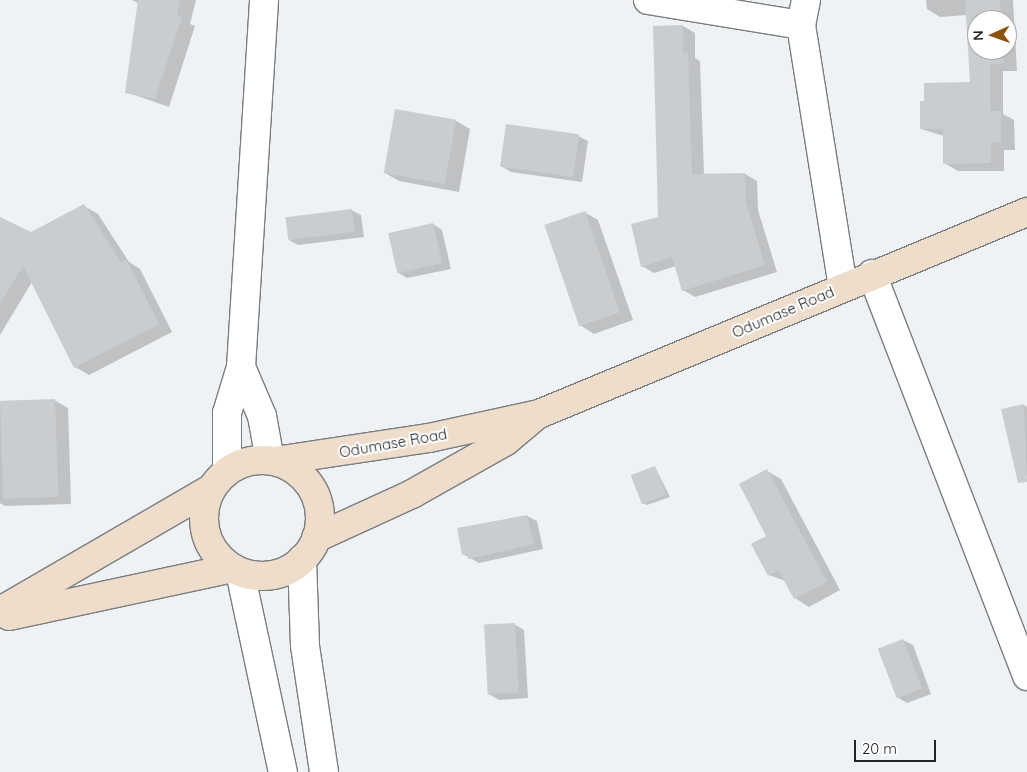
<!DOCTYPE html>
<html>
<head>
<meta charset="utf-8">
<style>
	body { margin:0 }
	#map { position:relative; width:1027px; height:772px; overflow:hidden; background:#eff2f4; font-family:Quicksand,sans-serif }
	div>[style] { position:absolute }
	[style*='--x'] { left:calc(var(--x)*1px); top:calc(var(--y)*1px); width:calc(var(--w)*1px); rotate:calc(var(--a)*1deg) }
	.shadow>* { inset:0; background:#0003 }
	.building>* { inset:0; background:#cacdcf; transform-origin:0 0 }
	.roads { filter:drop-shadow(1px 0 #7a7d7f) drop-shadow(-1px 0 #7a7d7f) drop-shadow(0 1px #7a7d7f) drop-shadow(0 -1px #7a7d7f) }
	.minor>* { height:28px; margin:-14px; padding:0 14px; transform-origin:14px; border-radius:14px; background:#fff }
	.secondary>* { height:28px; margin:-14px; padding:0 14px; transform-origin:14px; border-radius:14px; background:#efddcc }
	.secondary>.ring { margin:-14px; padding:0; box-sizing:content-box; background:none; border:28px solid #efddcc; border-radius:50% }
	span { translate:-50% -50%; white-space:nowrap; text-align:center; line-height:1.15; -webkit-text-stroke:4px #fff; paint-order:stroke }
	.street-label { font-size:15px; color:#212223 }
	.north { position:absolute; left:967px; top:10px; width:50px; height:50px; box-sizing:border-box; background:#fff; border:1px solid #a6a7a7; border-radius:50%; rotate:268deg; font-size:14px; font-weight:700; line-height:20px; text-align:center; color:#212223 }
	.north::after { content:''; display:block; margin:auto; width:18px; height:22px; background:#8c520d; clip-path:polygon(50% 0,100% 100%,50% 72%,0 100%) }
	.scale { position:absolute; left:854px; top:740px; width:82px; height:22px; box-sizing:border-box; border:2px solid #212223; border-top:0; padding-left:6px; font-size:15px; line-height:18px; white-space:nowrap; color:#212223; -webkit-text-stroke:4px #fff; paint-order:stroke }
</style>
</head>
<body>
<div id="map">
	<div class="shadow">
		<div style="clip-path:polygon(132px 0,196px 0,190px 24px,195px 26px,169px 107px,126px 92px,138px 3px)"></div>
		<div style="clip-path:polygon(evenodd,926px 0,1013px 0,1017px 71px,1003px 71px,1003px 114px,1014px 120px,1015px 150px,1004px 150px,1004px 171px,958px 171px,944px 163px,944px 136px,921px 129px,926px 102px,971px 84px,967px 15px,940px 17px,927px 9px,926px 0,977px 20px,1007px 20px,1007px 50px,977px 50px,977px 20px)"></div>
		<div style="clip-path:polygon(683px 26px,695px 33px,695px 58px,700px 61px,704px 175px,745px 174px,757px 181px,758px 210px,777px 272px,695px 297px,683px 290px,676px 266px,654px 273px,642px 266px,659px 218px)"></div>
		<div style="clip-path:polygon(396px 111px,456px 121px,470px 129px,459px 192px,399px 181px,385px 173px)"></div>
		<div style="clip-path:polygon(578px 136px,588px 141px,582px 182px,511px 172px,501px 166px)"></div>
		<div style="clip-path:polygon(84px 206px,98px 214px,129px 262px,140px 269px,172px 332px,89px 375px,75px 367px,32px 282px,0 335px,0 218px,31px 234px)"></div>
		<div style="clip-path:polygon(351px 210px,361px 215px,364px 237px,298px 245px,289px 240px)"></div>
		<div style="clip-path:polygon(584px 212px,598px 220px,633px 320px,594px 334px,580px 325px)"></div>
		<div style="clip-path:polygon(433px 224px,442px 230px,451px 269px,407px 278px,397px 272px)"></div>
		<div style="clip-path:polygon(54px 400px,68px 408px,71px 504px,5px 506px,0 503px,0 401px)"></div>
		<div style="clip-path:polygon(1024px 405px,1027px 407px,1027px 476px,1016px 470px)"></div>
		<div style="clip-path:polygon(655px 467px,670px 497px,647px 505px,642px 503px)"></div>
		<div style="clip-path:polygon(767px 471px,781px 479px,840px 590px,809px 607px,795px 598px,786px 581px,769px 575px)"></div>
		<div style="clip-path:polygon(527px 516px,537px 521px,543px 549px,479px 563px,463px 554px)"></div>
		<div style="clip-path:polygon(514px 624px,524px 630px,528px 698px,499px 700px,489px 694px)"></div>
		<div style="clip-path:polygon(903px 640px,913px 645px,931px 694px,907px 703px,897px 697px)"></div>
	</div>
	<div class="building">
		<div style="clip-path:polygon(138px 0,180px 0,177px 16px,182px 17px,155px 99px,125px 93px)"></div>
		<div style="clip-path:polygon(965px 0,1000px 0,1001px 20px,977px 20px,977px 50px,1003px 50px,1004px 63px,990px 64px,990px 111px,1001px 111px,1001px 142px,991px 143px,991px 163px,943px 164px,943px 129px,920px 129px,920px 101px,924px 101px,924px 83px,970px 82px)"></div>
		<div style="clip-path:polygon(683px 25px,683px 53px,688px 52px,692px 174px,745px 173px,746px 202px,765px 265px,682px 291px,672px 257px,641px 267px,631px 224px,658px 217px,653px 26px)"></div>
		<div style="left:395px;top:109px;width:62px;height:65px;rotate:10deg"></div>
		<div style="left:506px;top:124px;width:74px;height:43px;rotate:8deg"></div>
		<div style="clip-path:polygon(84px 204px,121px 262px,126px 259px,159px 324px,74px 368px,23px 266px,0 304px,0 217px,31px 232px)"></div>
		<div style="left:352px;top:209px;width:23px;height:67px;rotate:83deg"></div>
		<div style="left:585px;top:211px;width:107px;height:43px;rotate:71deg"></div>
		<div style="left:433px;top:223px;width:41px;height:46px;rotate:77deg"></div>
		<div style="left:55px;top:399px;width:98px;height:55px;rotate:88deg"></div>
		<div style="clip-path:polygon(1024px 404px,1027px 482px,1018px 483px,1001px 409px)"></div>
		<div style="left:655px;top:466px;width:31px;height:26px;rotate:69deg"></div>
		<div style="clip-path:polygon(767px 469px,827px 582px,794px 599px,778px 570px,768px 576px,751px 544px,766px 536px,739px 484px)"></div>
		<div style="clip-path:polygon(527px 515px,534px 544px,468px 559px,467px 554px,462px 555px,457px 528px)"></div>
		<div style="left:515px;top:623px;width:70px;height:31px;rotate:87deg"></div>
		<div style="left:903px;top:639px;width:53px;height:27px;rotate:69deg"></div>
	</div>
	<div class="roads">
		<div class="minor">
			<div style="--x:648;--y:0;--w:155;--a:9.3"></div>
			<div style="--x:806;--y:0;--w:25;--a:101"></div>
			<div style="--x:801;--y:25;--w:264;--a:80.9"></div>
			<div style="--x:872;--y:274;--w:431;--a:68.9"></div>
			<div style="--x:241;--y:367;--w:53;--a:66.8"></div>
			<div style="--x:262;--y:416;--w:45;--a:79.7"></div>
			<div style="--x:227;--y:471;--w:58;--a:-90"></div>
			<div style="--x:227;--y:413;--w:48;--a:-73.1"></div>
			<div style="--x:241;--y:367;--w:368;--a:-86.4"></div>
			<div style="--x:302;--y:559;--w:87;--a:88"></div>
			<div style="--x:305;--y:646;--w:127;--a:81.4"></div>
			<div style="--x:240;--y:572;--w:205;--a:77.9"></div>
		</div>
		<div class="secondary">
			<div class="ring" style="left:204px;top:460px;width:88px;height:88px"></div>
			<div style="--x:275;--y:461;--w:156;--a:-8.5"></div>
			<div style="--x:429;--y:438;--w:113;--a:-12.3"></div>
			<div style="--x:539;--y:414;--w:528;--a:-22.49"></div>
			<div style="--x:316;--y:538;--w:106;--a:-24.6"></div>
			<div style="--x:412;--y:494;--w:108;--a:-29.4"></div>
			<div style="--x:506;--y:441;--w:38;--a:-40"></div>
			<div style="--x:0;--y:611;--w:245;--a:-30.1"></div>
			<div style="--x:9;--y:616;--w:229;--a:-12.1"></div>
		</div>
	</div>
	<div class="street-label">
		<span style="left:783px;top:312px;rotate:-23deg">Odumase Road</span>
		<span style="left:393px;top:443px;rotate:-10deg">Odumase Road</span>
	</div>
	<div class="north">N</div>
	<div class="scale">20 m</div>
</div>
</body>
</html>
